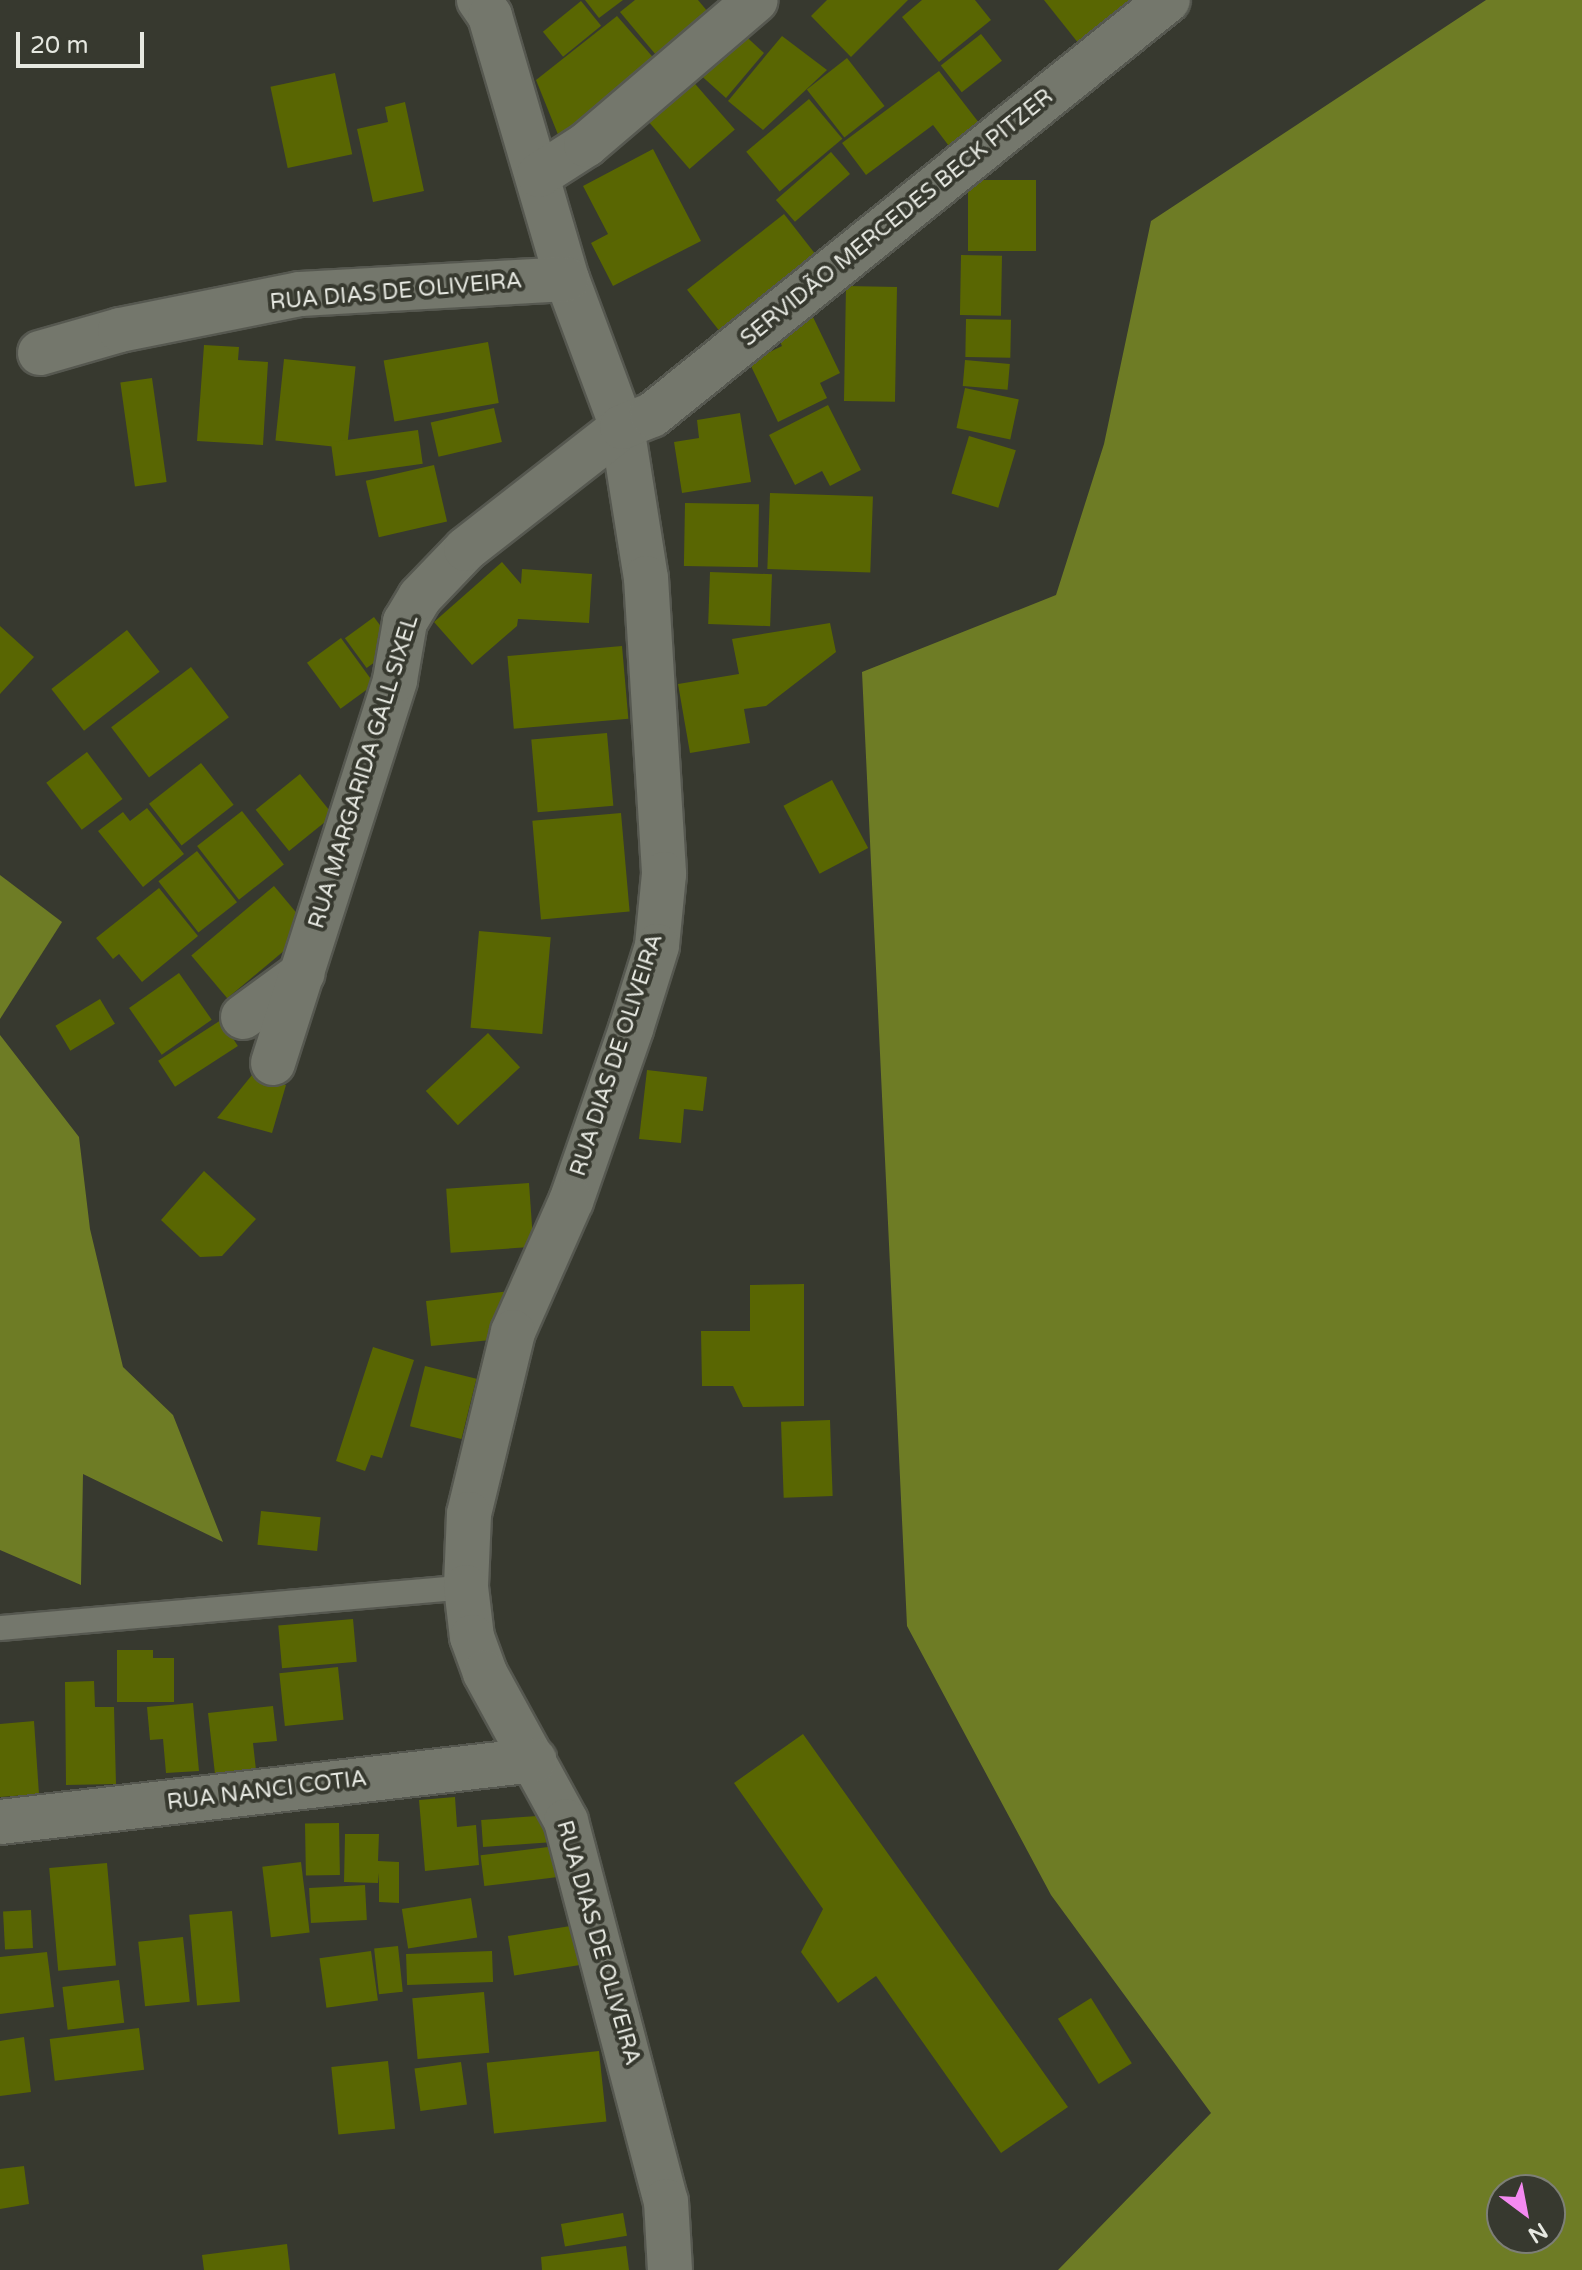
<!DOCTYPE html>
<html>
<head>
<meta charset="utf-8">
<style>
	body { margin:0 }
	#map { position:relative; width:1582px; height:2270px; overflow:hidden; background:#37392f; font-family:"Varela Round",sans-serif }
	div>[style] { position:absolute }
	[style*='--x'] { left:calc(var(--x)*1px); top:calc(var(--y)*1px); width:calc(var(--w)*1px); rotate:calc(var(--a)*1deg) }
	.forest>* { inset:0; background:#6e7c25 }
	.building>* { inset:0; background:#596602; transform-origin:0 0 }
	.roads { filter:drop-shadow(2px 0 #565850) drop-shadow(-2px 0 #565850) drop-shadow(0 2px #565850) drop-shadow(0 -2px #565850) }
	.lane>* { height:24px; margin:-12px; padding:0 12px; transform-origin:12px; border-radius:12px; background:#74776c }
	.street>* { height:44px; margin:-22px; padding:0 22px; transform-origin:22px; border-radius:22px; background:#74776c }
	span { translate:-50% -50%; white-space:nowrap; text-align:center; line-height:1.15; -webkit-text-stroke:8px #37392f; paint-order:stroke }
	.street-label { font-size:22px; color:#e6e8e1 }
	.north { position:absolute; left:1486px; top:2174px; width:80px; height:80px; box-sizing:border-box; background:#37392f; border:2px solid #7d7f76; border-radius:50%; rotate:148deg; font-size:22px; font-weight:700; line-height:32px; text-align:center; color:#e6e8e1 }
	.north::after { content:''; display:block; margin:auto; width:28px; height:36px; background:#f489f0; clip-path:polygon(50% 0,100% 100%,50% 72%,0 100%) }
	.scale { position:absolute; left:16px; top:32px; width:128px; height:36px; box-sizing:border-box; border:4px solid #e6e8e1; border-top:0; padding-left:10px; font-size:24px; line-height:28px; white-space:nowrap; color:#e6e8e1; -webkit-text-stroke:6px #37392f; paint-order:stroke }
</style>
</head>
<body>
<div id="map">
	<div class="forest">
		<div style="clip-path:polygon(evenodd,1486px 0,1582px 0,1582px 2270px,1058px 2270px,1211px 2113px,1051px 1895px,907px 1626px,862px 672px,1056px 595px,1104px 444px,1151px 221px,1486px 0,1502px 2190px,1550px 2190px,1550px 2238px,1502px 2238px,1502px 2190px)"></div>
		<div style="clip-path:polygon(0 875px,62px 922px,0 1019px)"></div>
		<div style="clip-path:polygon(0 1035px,79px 1137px,90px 1229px,123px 1367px,173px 1415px,223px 1542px,83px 1474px,81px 1585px,0 1550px)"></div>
	</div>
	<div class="building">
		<div style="clip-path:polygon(585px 0,623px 0,599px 18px)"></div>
		<div style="clip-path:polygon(635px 0,698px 0,708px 12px,656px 55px,620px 12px)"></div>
		<div style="clip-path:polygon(827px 0,908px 0,851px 57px,811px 16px)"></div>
		<div style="clip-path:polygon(922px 0,975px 0,991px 20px,939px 62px,902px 17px)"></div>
		<div style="clip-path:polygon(1044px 0,1134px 0,1079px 44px)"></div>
		<div style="left:581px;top:1px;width:32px;height:49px;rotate:51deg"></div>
		<div style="clip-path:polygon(617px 16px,658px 63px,561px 142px,536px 80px)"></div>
		<div style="clip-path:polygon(739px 30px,764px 53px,726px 98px,696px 71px)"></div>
		<div style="left:981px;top:34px;width:34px;height:51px;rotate:52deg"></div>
		<div style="clip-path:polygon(782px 36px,827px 70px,763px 130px,728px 101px)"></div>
		<div style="left:847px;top:58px;width:61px;height:51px;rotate:52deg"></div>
		<div style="left:683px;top:70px;width:79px;height:60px;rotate:49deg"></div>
		<div style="clip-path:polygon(939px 71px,983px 128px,952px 150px,933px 125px,866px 175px,842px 143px)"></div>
		<div style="left:335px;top:73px;width:83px;height:66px;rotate:78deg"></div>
		<div style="left:809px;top:99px;width:52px;height:82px;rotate:50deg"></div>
		<div style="clip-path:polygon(405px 102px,424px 191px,373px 202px,357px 129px,388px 122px,385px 107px)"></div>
		<div style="clip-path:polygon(653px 149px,701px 241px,613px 286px,591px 243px,608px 234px,583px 186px)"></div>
		<div style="left:831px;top:152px;width:29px;height:73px;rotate:49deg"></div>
		<div style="left:968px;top:180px;width:68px;height:71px"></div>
		<div style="left:784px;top:214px;width:56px;height:123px;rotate:52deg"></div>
		<div style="left:961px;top:255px;width:41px;height:60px;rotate:1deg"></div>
		<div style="left:846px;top:286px;width:51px;height:115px;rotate:1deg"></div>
		<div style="clip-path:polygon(812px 315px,840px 373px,820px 383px,827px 398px,778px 422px,749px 362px,782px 346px,776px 333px)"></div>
		<div style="left:966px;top:319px;width:45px;height:38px;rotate:1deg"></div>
		<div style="left:488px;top:342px;width:62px;height:106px;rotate:80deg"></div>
		<div style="clip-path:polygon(204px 345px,239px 347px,238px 360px,268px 362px,263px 445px,197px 441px)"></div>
		<div style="left:284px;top:359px;width:72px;height:82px;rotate:6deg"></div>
		<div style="left:965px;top:360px;width:45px;height:26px;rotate:5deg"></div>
		<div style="left:152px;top:378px;width:105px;height:32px;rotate:82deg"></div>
		<div style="left:965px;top:388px;width:55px;height:41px;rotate:12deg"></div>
		<div style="clip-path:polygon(828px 405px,861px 470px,830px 486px,822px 471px,795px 485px,769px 435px)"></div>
		<div style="left:494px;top:408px;width:35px;height:65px;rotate:77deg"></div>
		<div style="clip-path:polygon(740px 413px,751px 482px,682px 493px,674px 442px,699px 438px,697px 420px)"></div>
		<div style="left:418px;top:430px;width:34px;height:88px;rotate:82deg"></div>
		<div style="left:969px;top:436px;width:49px;height:60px;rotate:17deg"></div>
		<div style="left:434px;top:465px;width:58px;height:70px;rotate:77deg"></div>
		<div style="left:770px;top:493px;width:103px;height:76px;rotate:2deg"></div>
		<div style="left:685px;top:503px;width:74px;height:63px;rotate:1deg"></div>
		<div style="clip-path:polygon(502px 562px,521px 584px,522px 569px,592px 574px,589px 623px,518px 619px,517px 626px,472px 665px,434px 622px)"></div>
		<div style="left:710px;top:572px;width:62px;height:52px;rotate:2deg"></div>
		<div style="left:374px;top:617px;width:37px;height:36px;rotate:54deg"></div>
		<div style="clip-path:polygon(830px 623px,836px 652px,766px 706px,744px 709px,750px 743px,690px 753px,678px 684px,739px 674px,732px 639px)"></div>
		<div style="clip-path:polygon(0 626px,34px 657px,0 694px)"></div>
		<div style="left:127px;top:630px;width:53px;height:96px;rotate:52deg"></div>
		<div style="left:341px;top:638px;width:57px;height:42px;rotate:54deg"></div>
		<div style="left:622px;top:646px;width:73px;height:115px;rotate:85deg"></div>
		<div style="left:191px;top:667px;width:63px;height:100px;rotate:53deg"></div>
		<div style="left:607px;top:733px;width:73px;height:76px;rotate:85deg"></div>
		<div style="left:87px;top:752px;width:59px;height:51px;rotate:53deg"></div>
		<div style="left:201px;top:763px;width:53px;height:66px;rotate:52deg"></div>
		<div style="left:300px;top:774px;width:53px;height:57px;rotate:51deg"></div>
		<div style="left:832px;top:780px;width:77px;height:55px;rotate:62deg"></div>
		<div style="clip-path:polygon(147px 808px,184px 854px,143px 887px,98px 831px,123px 812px,130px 821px)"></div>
		<div style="left:242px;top:811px;width:68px;height:57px;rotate:52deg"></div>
		<div style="left:621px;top:813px;width:99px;height:89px;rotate:85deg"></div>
		<div style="left:197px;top:851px;width:65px;height:49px;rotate:52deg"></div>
		<div style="left:274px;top:886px;width:56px;height:108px;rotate:50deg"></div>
		<div style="clip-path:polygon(159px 888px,198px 936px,142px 982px,119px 954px,113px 959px,96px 938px)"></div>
		<div style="left:479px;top:931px;width:72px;height:97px;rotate:5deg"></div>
		<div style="left:179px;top:973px;width:57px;height:61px;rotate:55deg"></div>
		<div style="left:100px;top:999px;width:29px;height:52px;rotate:59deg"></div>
		<div style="left:221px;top:1020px;width:31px;height:75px;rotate:57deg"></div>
		<div style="left:488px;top:1033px;width:47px;height:85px;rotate:47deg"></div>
		<div style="clip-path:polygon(647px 1070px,707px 1077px,703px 1111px,684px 1109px,681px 1143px,639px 1139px)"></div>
		<div style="clip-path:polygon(252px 1075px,286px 1085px,272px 1133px,217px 1118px)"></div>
		<div style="clip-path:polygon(204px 1171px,256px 1219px,222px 1256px,200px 1257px,161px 1220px)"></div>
		<div style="left:529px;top:1183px;width:64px;height:83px;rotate:86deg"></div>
		<div style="clip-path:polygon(804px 1284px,804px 1406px,743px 1407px,733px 1386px,702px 1386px,701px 1331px,750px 1331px,750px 1285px)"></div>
		<div style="clip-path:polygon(511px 1291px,501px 1339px,431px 1346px,426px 1301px)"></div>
		<div style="clip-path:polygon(373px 1347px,414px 1360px,382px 1458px,371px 1455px,365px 1471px,336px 1461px)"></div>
		<div style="left:425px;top:1366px;width:53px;height:62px;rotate:14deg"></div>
		<div style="left:830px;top:1420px;width:76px;height:49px;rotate:88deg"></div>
		<div style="left:261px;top:1511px;width:60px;height:34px;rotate:6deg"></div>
		<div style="left:353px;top:1619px;width:43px;height:75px;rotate:85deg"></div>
		<div style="clip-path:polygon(117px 1650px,153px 1650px,153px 1658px,174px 1658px,174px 1702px,117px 1702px)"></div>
		<div style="left:338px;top:1667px;width:53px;height:59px;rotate:84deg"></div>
		<div style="clip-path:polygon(94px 1681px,95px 1707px,114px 1707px,116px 1784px,66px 1785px,65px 1682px)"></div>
		<div style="clip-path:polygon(193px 1703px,199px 1771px,166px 1773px,163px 1739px,150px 1740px,147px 1707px)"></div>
		<div style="clip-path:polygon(273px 1706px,277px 1741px,253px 1743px,256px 1770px,215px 1774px,208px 1713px)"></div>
		<div style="clip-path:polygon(34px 1721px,39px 1794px,0 1797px,0 1724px)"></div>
		<div style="clip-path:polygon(803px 1734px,1068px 2107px,1001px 2153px,876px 1976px,838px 2003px,801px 1952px,823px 1909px,734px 1783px)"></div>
		<div style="clip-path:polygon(455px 1797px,457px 1827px,476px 1825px,479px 1865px,425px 1871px,419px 1800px)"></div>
		<div style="left:552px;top:1815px;width:27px;height:71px;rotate:86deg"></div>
		<div style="left:339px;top:1823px;width:52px;height:34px;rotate:89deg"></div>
		<div style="clip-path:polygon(345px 1834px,379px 1834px,378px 1861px,399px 1862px,399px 1903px,379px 1902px,379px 1873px,378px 1883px,344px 1882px)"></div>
		<div style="left:556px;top:1846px;width:31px;height:76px;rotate:83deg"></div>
		<div style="left:301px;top:1862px;width:71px;height:39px;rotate:83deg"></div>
		<div style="left:107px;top:1863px;width:103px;height:58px;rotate:85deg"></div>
		<div style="left:365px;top:1885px;width:35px;height:56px;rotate:87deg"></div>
		<div style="left:471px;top:1898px;width:40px;height:70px;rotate:81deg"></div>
		<div style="left:31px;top:1910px;width:38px;height:28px;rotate:87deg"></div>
		<div style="left:232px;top:1911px;width:91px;height:43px;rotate:85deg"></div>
		<div style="left:583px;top:1924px;width:40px;height:76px;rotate:81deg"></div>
		<div style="left:183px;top:1937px;width:65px;height:45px;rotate:84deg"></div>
		<div style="left:398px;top:1946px;width:46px;height:24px;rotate:84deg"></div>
		<div style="left:371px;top:1951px;width:50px;height:52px;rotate:82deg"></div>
		<div style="left:492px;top:1951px;width:31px;height:86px;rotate:88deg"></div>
		<div style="clip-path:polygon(47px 1952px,54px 2007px,0 2014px,0 1957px)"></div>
		<div style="left:119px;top:1980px;width:43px;height:57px;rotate:83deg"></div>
		<div style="left:484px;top:1992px;width:61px;height:72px;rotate:85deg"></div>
		<div style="left:1091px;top:1998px;width:77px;height:39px;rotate:58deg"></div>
		<div style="left:139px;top:2028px;width:42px;height:90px;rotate:83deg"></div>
		<div style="clip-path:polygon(24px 2037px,31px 2092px,0 2096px,0 2041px)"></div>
		<div style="left:599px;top:2051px;width:71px;height:113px;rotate:84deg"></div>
		<div style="left:388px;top:2061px;width:68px;height:57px;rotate:84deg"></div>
		<div style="left:461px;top:2062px;width:43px;height:47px;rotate:82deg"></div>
		<div style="clip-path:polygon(24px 2166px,29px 2204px,0 2209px,0 2169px)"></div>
		<div style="left:623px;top:2213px;width:23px;height:63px;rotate:80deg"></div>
		<div style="clip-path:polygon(287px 2244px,290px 2270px,204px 2270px,202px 2255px)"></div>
		<div style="clip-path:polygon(626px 2246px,629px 2270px,542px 2270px,541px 2257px)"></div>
	</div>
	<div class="roads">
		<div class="lane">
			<div style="--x:0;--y:1628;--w:468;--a:-5"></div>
		</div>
		<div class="street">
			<div style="--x:479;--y:0;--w:19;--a:55"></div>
			<div style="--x:490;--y:16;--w:274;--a:73.7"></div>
			<div style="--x:567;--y:279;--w:158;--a:69.6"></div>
			<div style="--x:622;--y:427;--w:153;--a:81"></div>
			<div style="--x:646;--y:578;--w:297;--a:86.5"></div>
			<div style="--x:664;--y:874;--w:72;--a:95.6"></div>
			<div style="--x:657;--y:946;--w:87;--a:107.4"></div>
			<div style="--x:631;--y:1029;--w:182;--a:109.2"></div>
			<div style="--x:571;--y:1201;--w:143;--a:113.9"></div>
			<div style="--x:513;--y:1332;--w:187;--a:103.6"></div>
			<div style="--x:469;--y:1514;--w:73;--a:92.4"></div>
			<div style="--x:466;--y:1587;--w:50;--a:83.2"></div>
			<div style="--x:472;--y:1637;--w:38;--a:70"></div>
			<div style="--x:485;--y:1673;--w:169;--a:61.3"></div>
			<div style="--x:566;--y:1821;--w:393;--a:75.3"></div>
			<div style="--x:666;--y:2201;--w:69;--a:86.7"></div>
			<div style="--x:539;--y:175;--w:56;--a:-32.6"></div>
			<div style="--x:586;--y:145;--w:223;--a:-40.5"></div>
			<div style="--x:40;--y:353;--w:83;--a:-16"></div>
			<div style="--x:120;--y:330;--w:184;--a:-11.3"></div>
			<div style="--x:300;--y:294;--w:267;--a:-3.2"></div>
			<div style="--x:243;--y:1017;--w:74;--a:-36.3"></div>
			<div style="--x:273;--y:1063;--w:402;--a:-72.3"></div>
			<div style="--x:395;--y:680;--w:59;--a:-80.2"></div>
			<div style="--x:405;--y:622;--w:29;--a:-59"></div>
			<div style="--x:420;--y:597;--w:66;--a:-46.2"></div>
			<div style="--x:466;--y:549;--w:198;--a:-38"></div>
			<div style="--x:622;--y:427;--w:32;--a:-22"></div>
			<div style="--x:652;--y:415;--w:662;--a:-38.81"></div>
			<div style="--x:0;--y:1822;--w:538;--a:-6.62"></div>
		</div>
	</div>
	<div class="street-label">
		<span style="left:897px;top:218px;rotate:-39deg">SERVIDÃO MERCEDES BECK PITZER</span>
		<span style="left:396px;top:292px;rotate:-5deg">RUA DIAS DE OLIVEIRA</span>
		<span style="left:364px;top:772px;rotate:-73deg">RUA MARGARIDA GALL SIXEL</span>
		<span style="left:617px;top:1055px;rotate:-72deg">RUA DIAS DE OLIVEIRA</span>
		<span style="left:267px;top:1791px;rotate:-7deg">RUA NANCI COTIA</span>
		<span style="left:598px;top:1943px;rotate:74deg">RUA DIAS DE OLIVEIRA</span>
	</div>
	<div class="north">N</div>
	<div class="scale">20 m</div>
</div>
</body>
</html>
